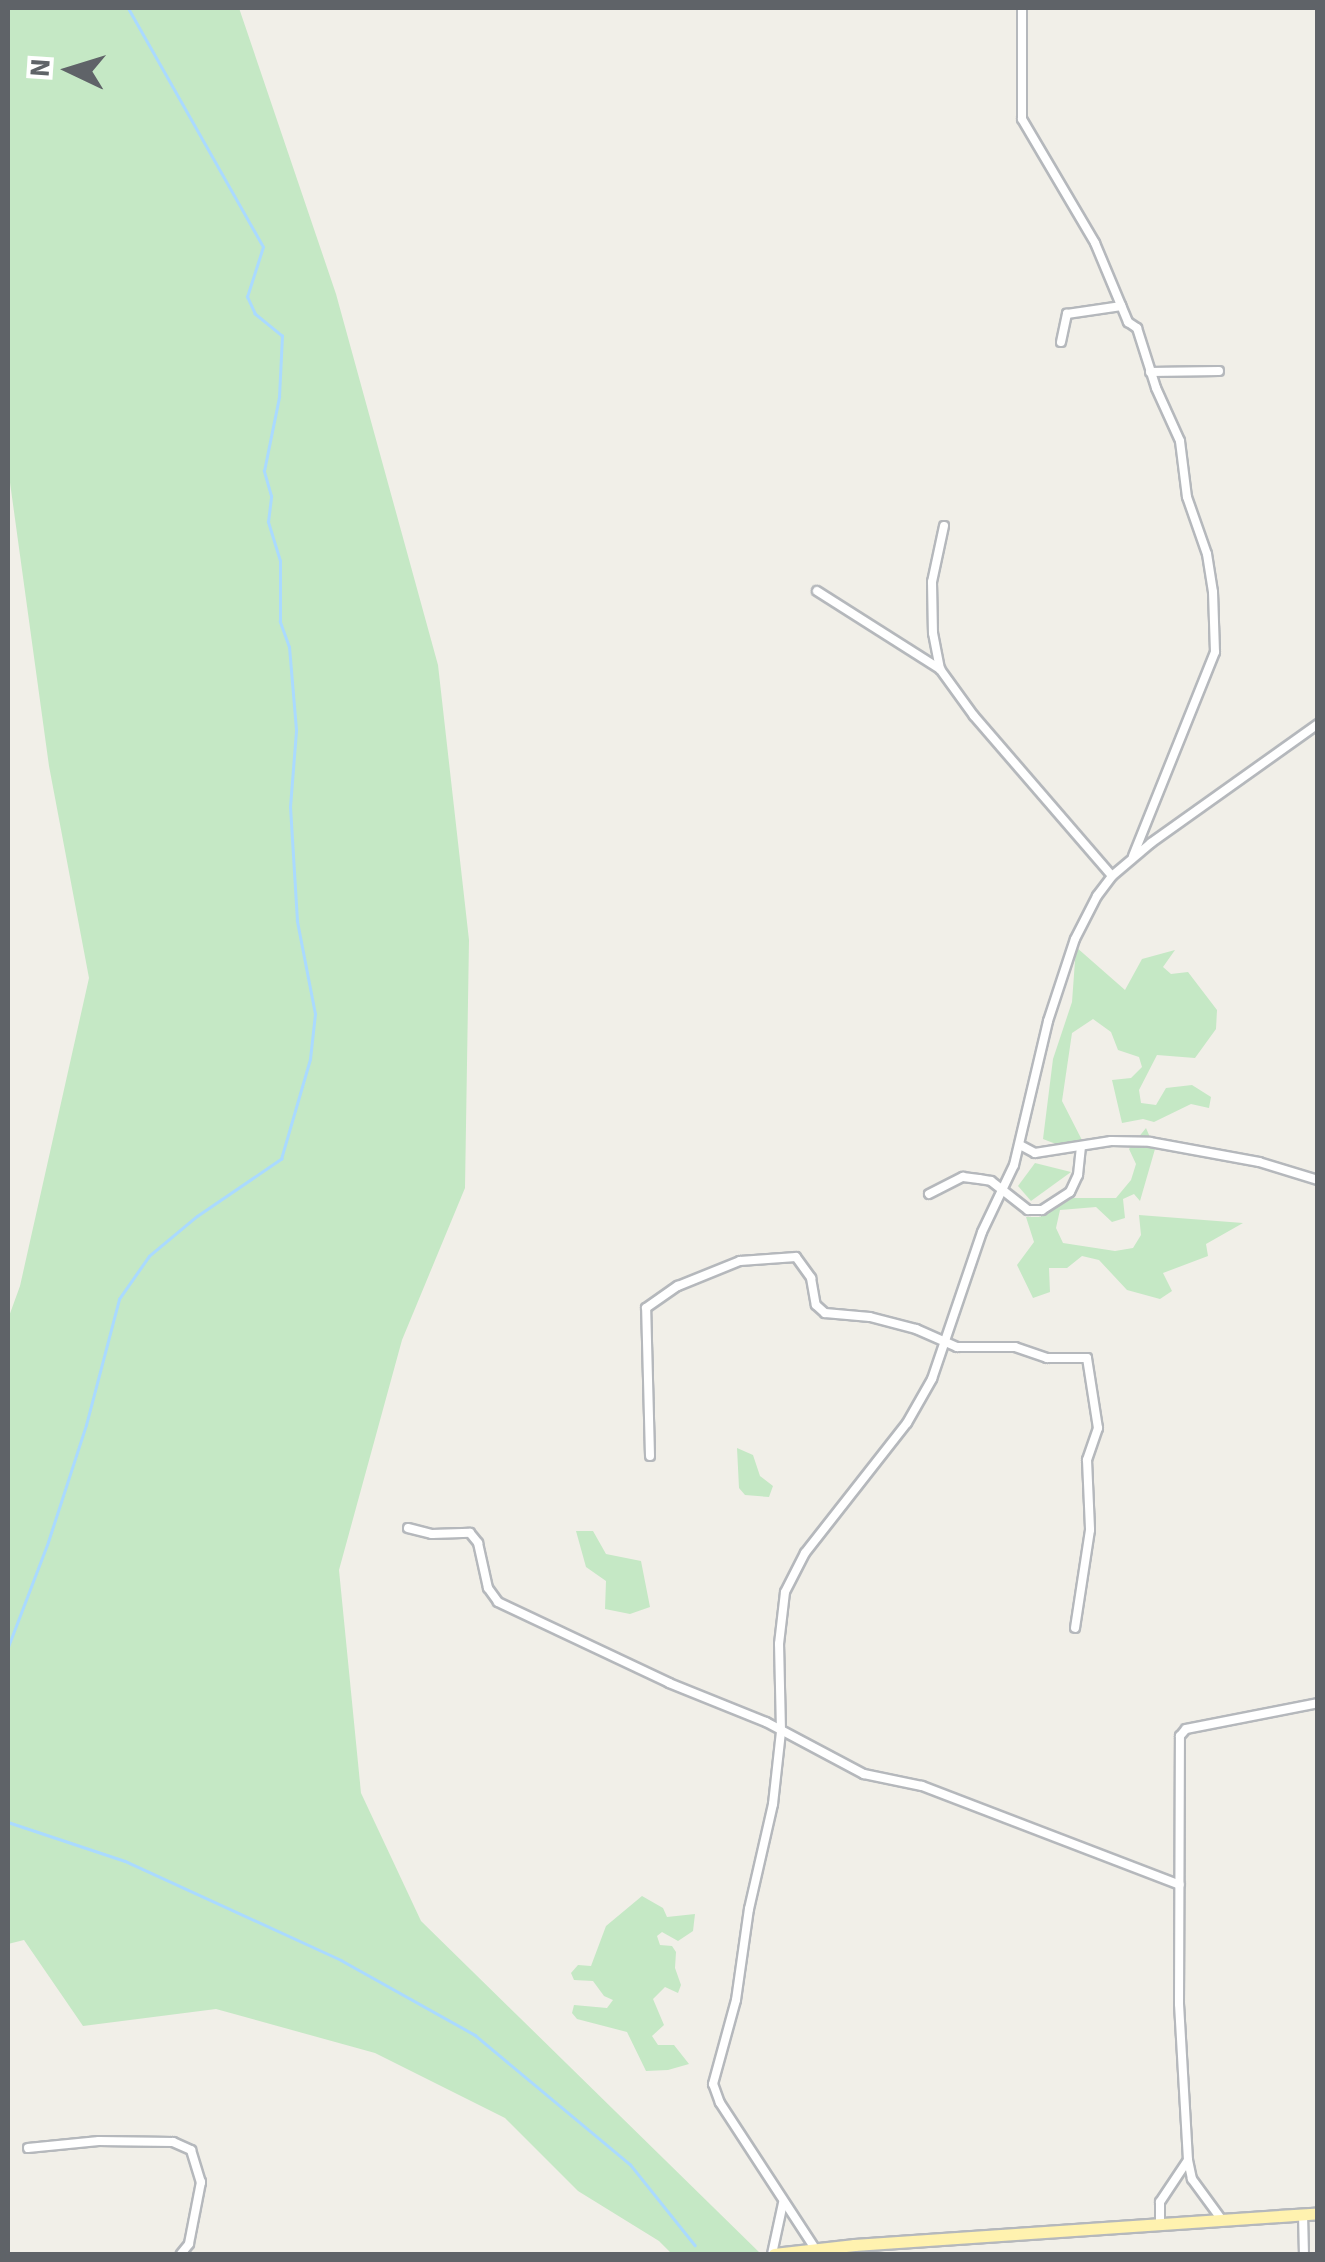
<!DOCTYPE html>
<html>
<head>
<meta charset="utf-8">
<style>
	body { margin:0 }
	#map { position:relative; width:1325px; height:2262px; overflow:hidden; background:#f1efe8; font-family:"Source Sans 3",sans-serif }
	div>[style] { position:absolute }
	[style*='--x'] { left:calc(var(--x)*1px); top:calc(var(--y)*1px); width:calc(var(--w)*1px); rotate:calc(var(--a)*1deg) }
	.green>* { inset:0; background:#c5e8c5 }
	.stream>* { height:2.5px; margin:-1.25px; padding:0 1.25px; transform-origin:1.25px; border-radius:1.25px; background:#aadaff }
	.roads { filter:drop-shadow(2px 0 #b5b8bc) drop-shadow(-2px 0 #b5b8bc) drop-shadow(0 2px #b5b8bc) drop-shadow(0 -2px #b5b8bc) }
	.minor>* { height:8px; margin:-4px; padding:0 4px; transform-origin:4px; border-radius:4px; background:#fff }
	.primary>* { height:11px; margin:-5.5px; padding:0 5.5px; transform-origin:5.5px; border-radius:5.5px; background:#fff2af }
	span { translate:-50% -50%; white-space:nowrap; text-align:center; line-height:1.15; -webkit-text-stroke:8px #fff; paint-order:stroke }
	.frame { position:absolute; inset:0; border:10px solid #5f6368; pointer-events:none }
	.north { position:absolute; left:20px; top:20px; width:100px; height:100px; -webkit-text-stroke:8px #fff; paint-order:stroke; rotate:274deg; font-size:28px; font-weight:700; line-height:40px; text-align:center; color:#5f6368 }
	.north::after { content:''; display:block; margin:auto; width:35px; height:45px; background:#5f6368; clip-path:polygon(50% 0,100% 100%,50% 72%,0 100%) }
</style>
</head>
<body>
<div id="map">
	<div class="green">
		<div style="clip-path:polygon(8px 8px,239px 8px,336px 294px,438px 665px,469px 940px,465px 1188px,402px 1340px,339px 1570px,361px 1793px,421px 1921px,761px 2254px,672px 2254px,659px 2241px,578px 2191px,505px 2118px,375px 2053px,216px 2009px,83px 2026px,24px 1940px,8px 1944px,8px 1319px,20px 1286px,89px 978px,49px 766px,8px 468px)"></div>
		<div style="clip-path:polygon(1076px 947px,1125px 990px,1142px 959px,1175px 950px,1163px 967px,1171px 974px,1188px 972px,1217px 1010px,1216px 1029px,1195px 1058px,1157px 1055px,1139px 1090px,1141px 1103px,1156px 1105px,1166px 1088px,1192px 1085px,1211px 1097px,1209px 1108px,1191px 1104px,1154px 1122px,1143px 1119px,1122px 1123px,1112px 1080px,1131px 1078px,1142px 1067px,1139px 1057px,1118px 1050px,1111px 1032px,1093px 1019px,1072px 1033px,1062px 1101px,1085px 1146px,1061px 1146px,1043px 1139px,1053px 1059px,1072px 1002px)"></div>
		<div style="clip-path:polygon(1146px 1128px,1155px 1149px,1140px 1201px,1134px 1194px,1123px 1199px,1125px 1218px,1112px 1222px,1096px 1207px,1060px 1210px,1056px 1228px,1063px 1243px,1115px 1251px,1133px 1248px,1141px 1235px,1139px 1215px,1243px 1223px,1206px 1244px,1208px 1256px,1163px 1273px,1172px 1291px,1160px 1299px,1127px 1290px,1099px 1260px,1082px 1256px,1067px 1268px,1049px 1268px,1050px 1292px,1033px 1298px,1017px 1265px,1034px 1242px,1026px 1217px,1040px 1217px,1065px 1198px,1116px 1198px,1131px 1180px,1136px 1164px,1129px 1149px)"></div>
		<div style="clip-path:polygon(1035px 1163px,1071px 1172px,1031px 1201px,1018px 1186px)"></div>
		<div style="clip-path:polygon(737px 1448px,753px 1455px,760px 1476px,773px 1486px,769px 1497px,745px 1495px,739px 1488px)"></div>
		<div style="clip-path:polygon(576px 1531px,593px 1531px,606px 1554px,641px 1561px,650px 1607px,630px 1614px,605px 1609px,606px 1581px,586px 1567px)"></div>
		<div style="clip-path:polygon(642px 1896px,663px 1908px,667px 1917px,695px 1914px,693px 1931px,678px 1941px,662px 1932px,657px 1936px,660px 1945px,672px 1946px,676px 1952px,675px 1968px,681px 1985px,678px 1993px,665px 1987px,653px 1999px,664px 2025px,652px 2036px,658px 2045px,674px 2045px,689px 2064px,668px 2070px,646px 2071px,627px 2032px,577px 2019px,572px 2013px,574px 2005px,607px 2008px,613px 2000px,604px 1996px,593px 1981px,574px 1980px,571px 1973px,578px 1965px,591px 1966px,606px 1926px)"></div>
	</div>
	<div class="stream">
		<div style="--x:8;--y:1647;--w:112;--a:-69.1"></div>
		<div style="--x:48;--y:1542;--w:123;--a:-72"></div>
		<div style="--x:86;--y:1425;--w:130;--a:-75.3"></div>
		<div style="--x:119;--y:1299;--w:52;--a:-55.1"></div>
		<div style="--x:149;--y:1256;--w:62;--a:-39.8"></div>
		<div style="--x:197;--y:1216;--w:102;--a:-34.2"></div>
		<div style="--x:281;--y:1159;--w:104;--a:-73.8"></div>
		<div style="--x:310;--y:1059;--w:45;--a:-83.7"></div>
		<div style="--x:315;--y:1014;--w:95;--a:-101"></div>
		<div style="--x:297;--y:921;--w:114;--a:-93.5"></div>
		<div style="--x:290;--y:807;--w:77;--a:-85.5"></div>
		<div style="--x:296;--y:730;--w:83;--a:-94.8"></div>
		<div style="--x:289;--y:647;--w:27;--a:-110"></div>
		<div style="--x:280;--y:622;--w:61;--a:-90"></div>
		<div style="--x:280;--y:561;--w:41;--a:-107.1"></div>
		<div style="--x:268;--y:522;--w:26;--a:-83"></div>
		<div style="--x:271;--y:496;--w:26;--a:-106"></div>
		<div style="--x:264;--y:471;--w:76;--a:-78.5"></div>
		<div style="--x:279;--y:397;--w:61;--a:-87.2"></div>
		<div style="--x:282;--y:336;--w:35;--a:-141"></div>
		<div style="--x:255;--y:314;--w:19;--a:-115"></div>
		<div style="--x:247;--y:297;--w:52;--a:-72.3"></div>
		<div style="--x:263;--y:247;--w:274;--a:-119.5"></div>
		<div style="--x:8;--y:1822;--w:123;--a:18.4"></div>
		<div style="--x:125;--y:1861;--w:238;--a:24.6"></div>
		<div style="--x:341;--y:1960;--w:154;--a:29.2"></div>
		<div style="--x:475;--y:2035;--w:202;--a:39.8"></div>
		<div style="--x:630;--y:2164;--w:104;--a:51.3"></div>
	</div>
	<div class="roads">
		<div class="minor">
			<div style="--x:1022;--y:8;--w:111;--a:90"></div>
			<div style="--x:1022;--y:119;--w:144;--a:59.5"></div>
			<div style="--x:1095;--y:243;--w:86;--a:67.3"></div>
			<div style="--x:1128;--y:322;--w:11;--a:34"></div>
			<div style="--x:1137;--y:328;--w:63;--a:72.4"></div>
			<div style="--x:1156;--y:388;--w:58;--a:65.6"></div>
			<div style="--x:1180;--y:441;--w:56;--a:82.9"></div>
			<div style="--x:1187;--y:497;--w:60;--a:70.7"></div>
			<div style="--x:1207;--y:554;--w:38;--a:81"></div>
			<div style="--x:1213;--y:592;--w:60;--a:88.1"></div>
			<div style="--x:1215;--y:652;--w:220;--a:111.9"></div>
			<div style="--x:1061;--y:342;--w:29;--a:-78"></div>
			<div style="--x:1067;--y:314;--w:55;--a:-8.4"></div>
			<div style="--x:1150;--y:372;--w:69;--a:-0.8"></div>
			<div style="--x:944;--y:526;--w:57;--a:102.1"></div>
			<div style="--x:932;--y:582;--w:51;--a:88.9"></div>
			<div style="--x:933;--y:633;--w:37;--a:79"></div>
			<div style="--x:940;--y:669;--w:58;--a:54.1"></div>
			<div style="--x:974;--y:716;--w:211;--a:49.2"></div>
			<div style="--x:817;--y:591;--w:146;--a:32.4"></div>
			<div style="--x:1020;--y:1145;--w:17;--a:28"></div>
			<div style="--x:1035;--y:1153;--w:77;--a:-9"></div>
			<div style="--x:1111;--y:1141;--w:39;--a:1"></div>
			<div style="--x:1150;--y:1142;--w:111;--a:10.4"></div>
			<div style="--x:1259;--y:1162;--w:62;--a:17"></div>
			<div style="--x:929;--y:1194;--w:38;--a:-27"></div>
			<div style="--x:963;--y:1177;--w:16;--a:7"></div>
			<div style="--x:979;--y:1179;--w:12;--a:9"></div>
			<div style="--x:991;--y:1181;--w:47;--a:38.1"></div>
			<div style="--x:1028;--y:1210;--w:14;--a:0"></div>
			<div style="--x:1042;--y:1210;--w:33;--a:-33"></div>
			<div style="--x:1070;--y:1192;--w:19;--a:-65"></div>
			<div style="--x:1078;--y:1175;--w:27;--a:-84"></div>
			<div style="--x:650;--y:1456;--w:148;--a:-91.5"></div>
			<div style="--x:646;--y:1308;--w:39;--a:-35"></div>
			<div style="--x:678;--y:1286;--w:67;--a:-22"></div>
			<div style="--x:740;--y:1261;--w:56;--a:-4.1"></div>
			<div style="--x:796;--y:1257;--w:26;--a:54"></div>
			<div style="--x:811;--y:1278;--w:27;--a:80"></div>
			<div style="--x:816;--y:1305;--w:12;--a:42"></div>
			<div style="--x:825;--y:1313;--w:45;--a:5.1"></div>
			<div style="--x:870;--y:1317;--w:48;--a:14.6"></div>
			<div style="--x:916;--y:1329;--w:45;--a:23.7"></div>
			<div style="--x:957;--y:1347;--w:58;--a:0"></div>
			<div style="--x:1015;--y:1347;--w:34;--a:19"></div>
			<div style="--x:1047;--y:1358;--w:40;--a:0"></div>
			<div style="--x:1087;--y:1358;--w:71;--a:81.1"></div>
			<div style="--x:1098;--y:1428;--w:34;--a:109"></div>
			<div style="--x:1087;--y:1460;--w:70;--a:87.5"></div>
			<div style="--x:1090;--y:1530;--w:99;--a:98.7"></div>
			<div style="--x:408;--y:1528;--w:25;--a:14"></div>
			<div style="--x:432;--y:1534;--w:38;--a:-2"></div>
			<div style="--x:470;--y:1533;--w:13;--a:51"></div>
			<div style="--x:478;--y:1543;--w:46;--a:77.5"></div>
			<div style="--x:488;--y:1588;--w:17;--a:54"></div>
			<div style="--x:498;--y:1602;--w:189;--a:25.3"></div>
			<div style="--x:669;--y:1683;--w:105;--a:21.9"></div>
			<div style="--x:766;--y:1722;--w:111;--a:28"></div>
			<div style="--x:864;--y:1774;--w:59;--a:11.7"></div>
			<div style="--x:922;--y:1786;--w:276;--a:21"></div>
			<div style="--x:28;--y:2148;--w:71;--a:-5.6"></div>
			<div style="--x:99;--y:2141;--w:74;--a:0.8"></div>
			<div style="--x:173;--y:2142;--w:20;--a:24"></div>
			<div style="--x:191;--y:2150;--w:34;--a:73"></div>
			<div style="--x:201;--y:2182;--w:63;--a:101"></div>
			<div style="--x:189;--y:2244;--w:13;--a:129"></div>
			<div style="--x:1303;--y:2214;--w:40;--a:88.6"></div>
			<div style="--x:1222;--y:2220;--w:51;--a:-126.2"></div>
			<div style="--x:1192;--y:2179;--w:19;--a:-102"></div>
			<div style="--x:1188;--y:2160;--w:156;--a:-93.3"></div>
			<div style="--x:1179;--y:2004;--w:268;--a:-89.8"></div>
			<div style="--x:1180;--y:1736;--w:9;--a:-49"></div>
			<div style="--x:1186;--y:1729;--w:135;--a:-11.1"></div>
			<div style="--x:1160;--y:2222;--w:20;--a:-90"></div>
			<div style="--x:1160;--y:2202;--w:50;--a:-56.3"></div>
			<div style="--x:816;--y:2250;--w:176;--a:-123.1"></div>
			<div style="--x:720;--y:2103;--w:20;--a:-110"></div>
			<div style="--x:713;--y:2084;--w:87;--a:-74.7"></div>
			<div style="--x:736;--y:2000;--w:92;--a:-81.9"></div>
			<div style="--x:749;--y:1909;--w:108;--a:-77.1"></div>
			<div style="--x:773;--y:1804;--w:73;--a:-83.7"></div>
			<div style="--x:781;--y:1731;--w:87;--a:-91.3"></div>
			<div style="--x:779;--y:1644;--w:52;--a:-83.4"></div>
			<div style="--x:785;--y:1592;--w:44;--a:-62.9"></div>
			<div style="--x:805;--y:1553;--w:165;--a:-51.9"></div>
			<div style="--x:907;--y:1423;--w:51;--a:-60.4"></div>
			<div style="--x:932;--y:1379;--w:155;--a:-71.2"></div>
			<div style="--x:982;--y:1232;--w:74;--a:-64.5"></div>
			<div style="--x:1014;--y:1165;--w:148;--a:-76.7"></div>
			<div style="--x:1048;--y:1021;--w:86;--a:-71.8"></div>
			<div style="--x:1075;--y:939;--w:48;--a:-62.9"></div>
			<div style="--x:1097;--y:896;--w:25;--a:-53"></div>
			<div style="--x:1112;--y:876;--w:51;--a:-40.2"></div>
			<div style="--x:1151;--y:843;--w:205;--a:-35.5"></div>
			<div style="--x:772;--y:2254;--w:52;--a:-77.8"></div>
		</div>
		<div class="primary">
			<div style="--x:774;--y:2254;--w:81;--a:-6.4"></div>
			<div style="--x:854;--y:2245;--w:465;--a:-3.9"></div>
		</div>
	</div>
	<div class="frame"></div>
	<div class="north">N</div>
</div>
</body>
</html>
